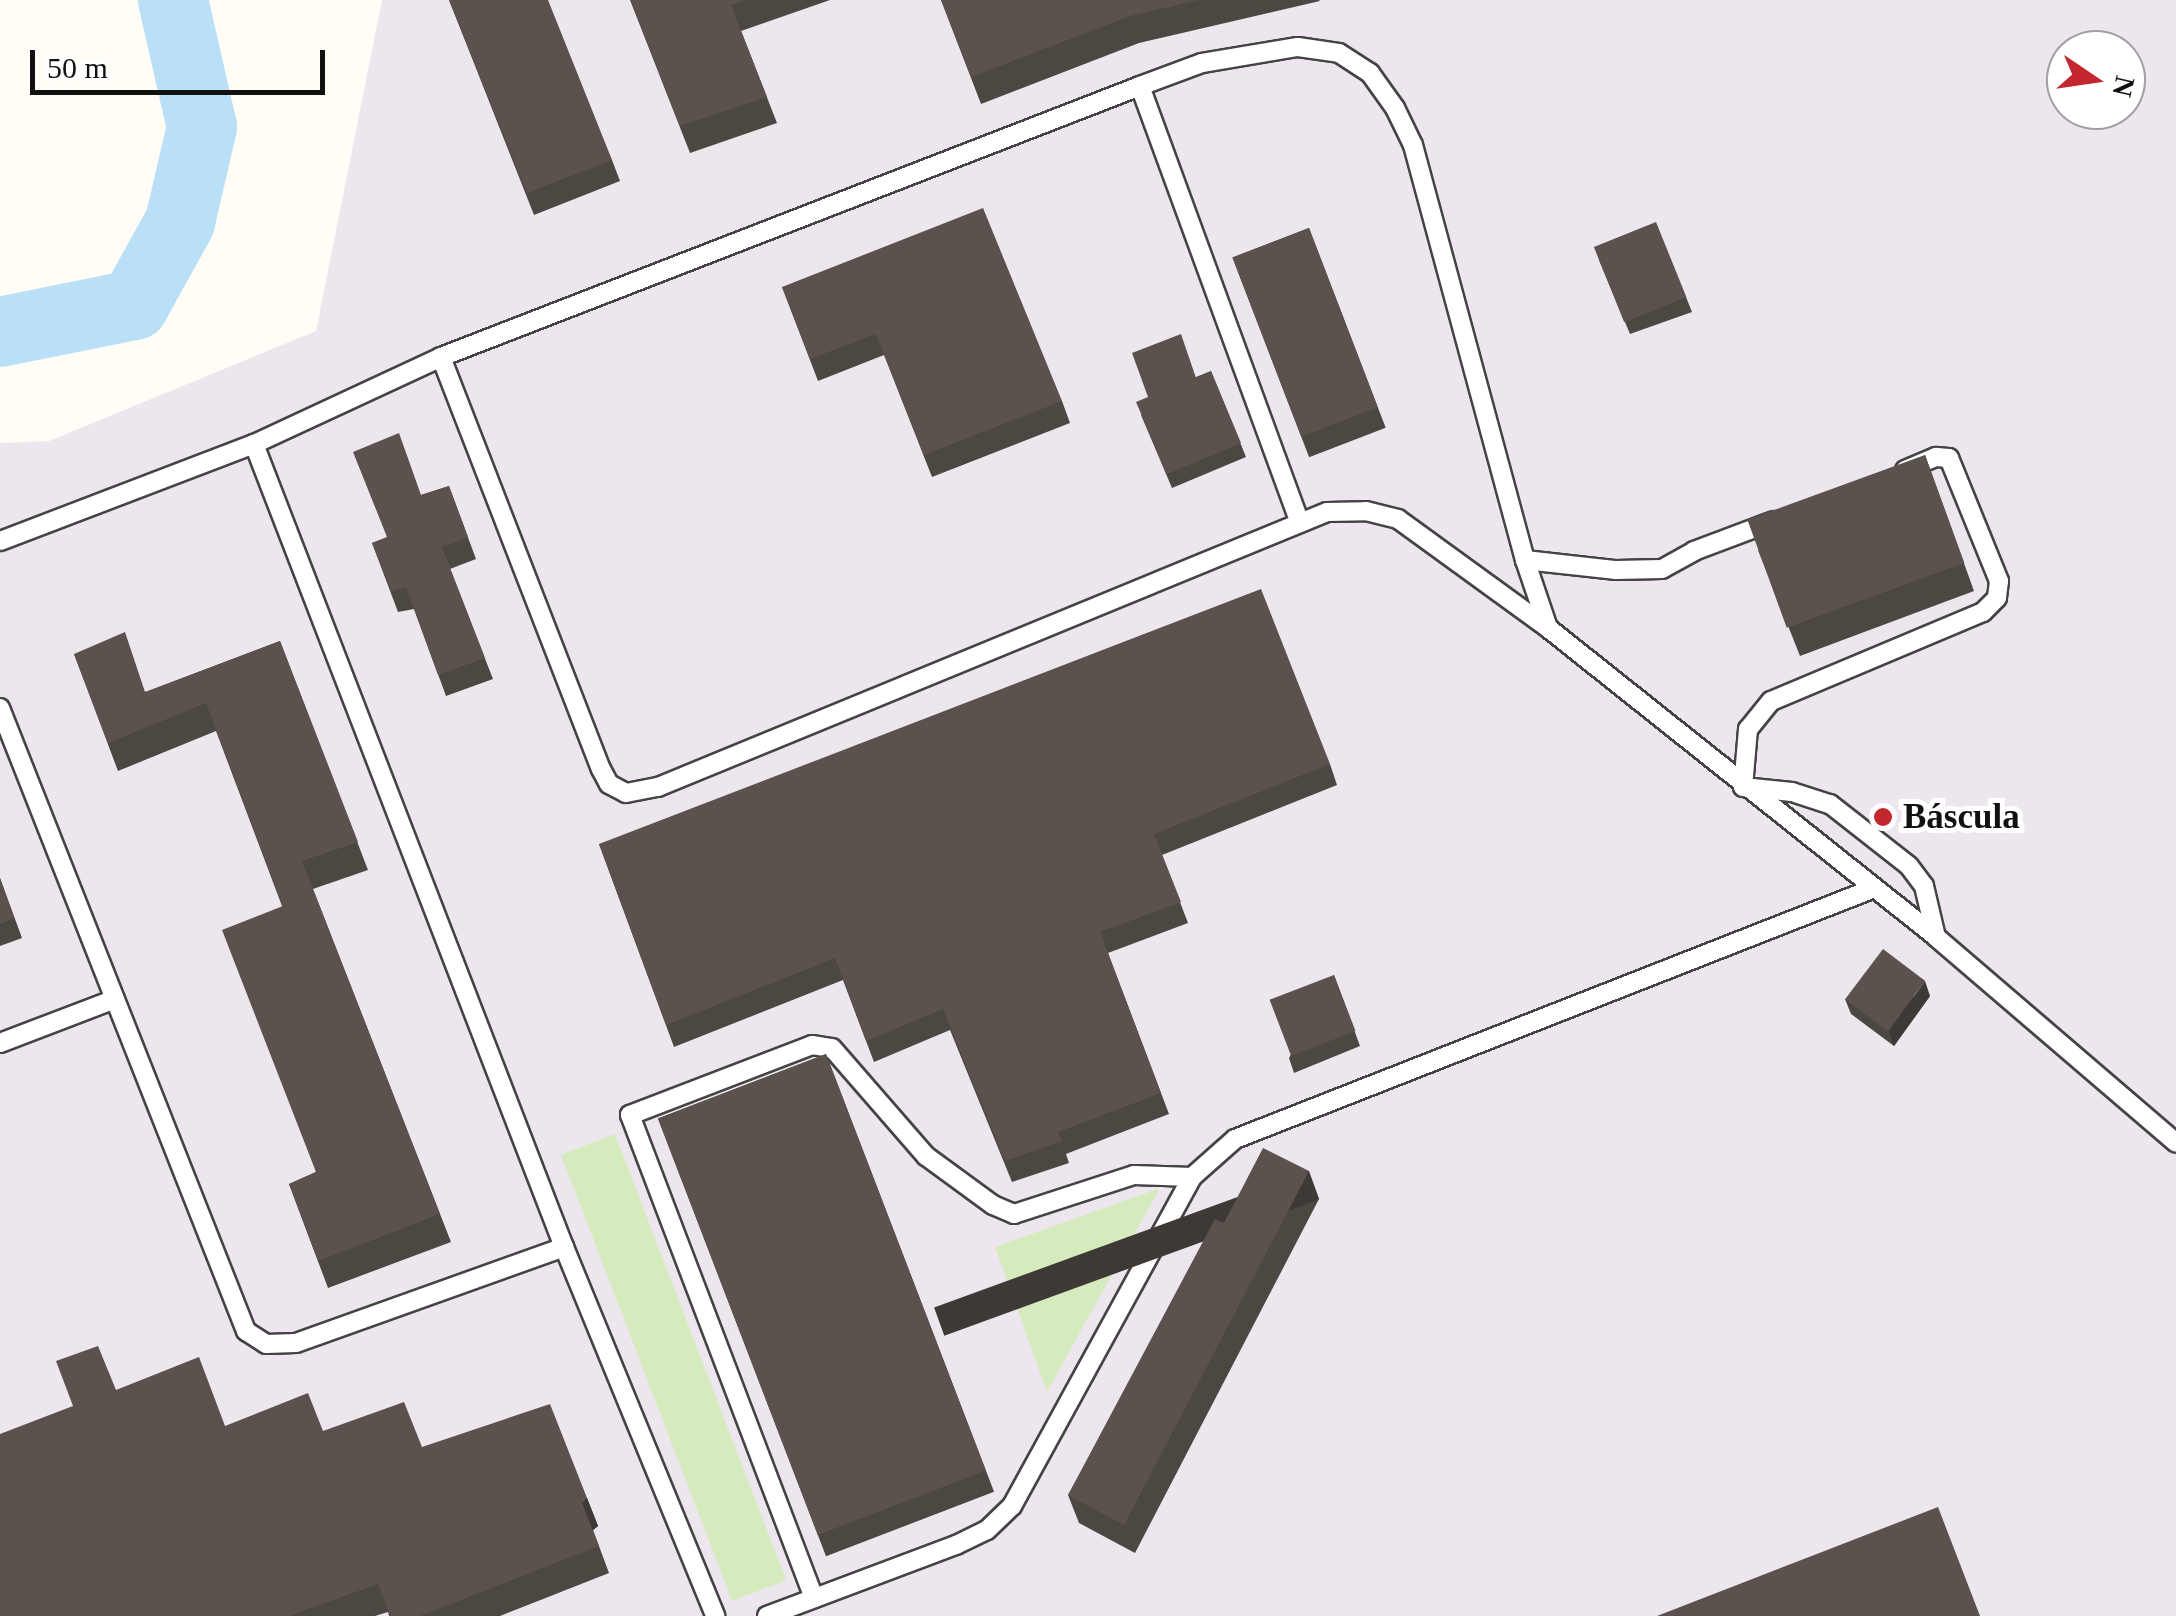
<!DOCTYPE html>
<html>
<head>
<meta charset="utf-8">
<style>
	body { margin:0 }
	#map { position:relative; width:2176px; height:1616px; overflow:hidden; background:#fffdf5; font-family:"Times New Roman",serif }
	div>[style] { position:absolute }
	[style*='--x'] { left:calc(var(--x)*1px); top:calc(var(--y)*1px); width:calc(var(--w)*1px); rotate:calc(var(--a)*1deg) }
	.industrial>* { inset:0; background:#eee6ef }
	.green>* { inset:0; background:#d5ebbd; transform-origin:0 0 }
	.river>* { height:70px; margin:-35px; padding:0 35px; transform-origin:35px; border-radius:35px; background:#b9e0f7 }
	.roads { filter:drop-shadow(2px 0 #444) drop-shadow(-2px 0 #444) drop-shadow(0 2px #444) drop-shadow(0 -2px #444) }
	.service>* { height:18px; margin:-9px; padding:0 9px; transform-origin:9px; border-radius:9px; background:#fff }
	.wall>* { inset:0; background:#4d4742; transform-origin:0 0 }
	.shaded-wall>* { inset:0; background:#3f3936; transform-origin:0 0 }
	.building>* { inset:0; background:#5a524d; transform-origin:0 0 }
	.dots>* { width:28px; height:28px; translate:-50% -50%; box-sizing:border-box; border:5px solid #fff; border-radius:50% }
	span { translate:-50% -50%; white-space:nowrap; text-align:center; line-height:1.15; -webkit-text-stroke:10px #fff; paint-order:stroke }
	.poi-label { font-size:35px; color:#111; font-weight:700 }
	.left { translate:0 -50%; text-align:left }
	.north { position:absolute; left:2046px; top:30px; width:100px; height:100px; box-sizing:border-box; background:#fff; border:2px solid #a0a0a0; border-radius:50%; rotate:103deg; font-size:28px; font-weight:700; line-height:40px; text-align:center; color:#111 }
	.north::after { content:''; display:block; margin:auto; width:35px; height:45px; background:#c4262e; clip-path:polygon(50% 0,100% 100%,50% 72%,0 100%) }
	.scale { position:absolute; left:30px; top:50px; width:295px; height:45px; box-sizing:border-box; border:5px solid #111; border-top:0; padding-left:12px; font-size:30px; line-height:35px; white-space:nowrap; color:#111; -webkit-text-stroke:8px #fff; paint-order:stroke }
</style>
</head>
<body>
<div id="map">
	<div class="industrial">
		<div style="clip-path:polygon(evenodd,382px 0,2176px 0,2176px 1616px,0 1616px,0 443px,49px 441px,316px 331px,382px 0,2066px 50px,2126px 50px,2126px 110px,2066px 110px,2066px 50px)"></div>
	</div>
	<div class="green">
		<div style="left:615px;top:1134px;width:478px;height:58px;rotate:69deg"></div>
		<div style="clip-path:polygon(1160px 1188px,1047px 1392px,995px 1247px)"></div>
	</div>
	<div class="river">
		<div style="--x:0;--y:332;--w:137;--a:-11.4"></div>
		<div style="--x:134;--y:305;--w:95;--a:-61"></div>
		<div style="--x:180;--y:222;--w:98;--a:-77"></div>
		<div style="--x:202;--y:127;--w:130;--a:-102.9"></div>
	</div>
	<div class="roads">
		<div class="service">
			<div style="--x:1140;--y:86;--w:465;--a:69.9"></div>
			<div style="--x:441;--y:357;--w:442;--a:68.8"></div>
			<div style="--x:601;--y:769;--w:17;--a:62"></div>
			<div style="--x:609;--y:784;--w:19;--a:28"></div>
			<div style="--x:626;--y:793;--w:33;--a:-11"></div>
			<div style="--x:658;--y:787;--w:723;--a:-22.35"></div>
			<div style="--x:1327;--y:512;--w:39;--a:-1"></div>
			<div style="--x:1366;--y:511;--w:33;--a:14"></div>
			<div style="--x:1398;--y:519;--w:185;--a:36"></div>
			<div style="--x:1548;--y:628;--w:496;--a:38.5"></div>
			<div style="--x:1936;--y:937;--w:316;--a:40.6"></div>
			<div style="--x:254;--y:444;--w:861;--a:68.89"></div>
			<div style="--x:564;--y:1247;--w:399;--a:67.7"></div>
			<div style="--x:1905;--y:470;--w:34;--a:-23"></div>
			<div style="--x:1936;--y:457;--w:13;--a:4"></div>
			<div style="--x:1949;--y:458;--w:133;--a:67.9"></div>
			<div style="--x:1999;--y:581;--w:17;--a:97"></div>
			<div style="--x:1997;--y:598;--w:20;--a:135"></div>
			<div style="--x:1983;--y:612;--w:230;--a:157.2"></div>
			<div style="--x:1771;--y:701;--w:36;--a:129"></div>
			<div style="--x:1748;--y:729;--w:58;--a:94.9"></div>
			<div style="--x:1743;--y:787;--w:49;--a:5.8"></div>
			<div style="--x:1792;--y:792;--w:40;--a:18"></div>
			<div style="--x:1830;--y:804;--w:100;--a:38.1"></div>
			<div style="--x:1909;--y:866;--w:25;--a:53"></div>
			<div style="--x:1924;--y:886;--w:52;--a:76.8"></div>
			<div style="--x:0;--y:541;--w:272;--a:-20.9"></div>
			<div style="--x:254;--y:444;--w:206;--a:-24.9"></div>
			<div style="--x:441;--y:357;--w:750;--a:-21.19"></div>
			<div style="--x:1140;--y:86;--w:66;--a:-20.4"></div>
			<div style="--x:1202;--y:63;--w:97;--a:-9.5"></div>
			<div style="--x:1298;--y:47;--w:41;--a:8.3"></div>
			<div style="--x:1339;--y:53;--w:37;--a:33"></div>
			<div style="--x:1370;--y:73;--w:43;--a:54.5"></div>
			<div style="--x:1395;--y:108;--w:41;--a:64.1"></div>
			<div style="--x:1413;--y:145;--w:430;--a:74.9"></div>
			<div style="--x:1525;--y:560;--w:72;--a:71.3"></div>
			<div style="--x:1525;--y:560;--w:92;--a:6.3"></div>
			<div style="--x:1616;--y:570;--w:46;--a:-1.2"></div>
			<div style="--x:1662;--y:569;--w:37;--a:-29"></div>
			<div style="--x:1694;--y:551;--w:85;--a:-20.6"></div>
			<div style="--x:0;--y:708;--w:670;--a:68.45"></div>
			<div style="--x:246;--y:1331;--w:24;--a:33"></div>
			<div style="--x:266;--y:1344;--w:30;--a:-2"></div>
			<div style="--x:296;--y:1343;--w:285;--a:-19.7"></div>
			<div style="--x:0;--y:1043;--w:123;--a:-20.9"></div>
			<div style="--x:814;--y:1598;--w:517;--a:-110.85"></div>
			<div style="--x:630;--y:1115;--w:195;--a:-21"></div>
			<div style="--x:812;--y:1045;--w:20;--a:9"></div>
			<div style="--x:832;--y:1048;--w:143;--a:49"></div>
			<div style="--x:926;--y:1156;--w:83;--a:36.2"></div>
			<div style="--x:993;--y:1205;--w:23;--a:23"></div>
			<div style="--x:1014;--y:1214;--w:126;--a:-18"></div>
			<div style="--x:1134;--y:1175;--w:58;--a:2"></div>
			<div style="--x:767;--y:1616;--w:202;--a:-20.6"></div>
			<div style="--x:956;--y:1545;--w:34;--a:-26"></div>
			<div style="--x:987;--y:1530;--w:35;--a:-44"></div>
			<div style="--x:1012;--y:1506;--w:375;--a:-61.3"></div>
			<div style="--x:1192;--y:1177;--w:57;--a:-41.5"></div>
			<div style="--x:1235;--y:1139;--w:684;--a:-21.43"></div>
		</div>
	</div>
	<div class="wall">
		<div style="clip-path:polygon(449px 0,612px 160px,620px 181px,534px 215px)"></div>
		<div style="clip-path:polygon(630px 0,830px 0,741px 31px,777px 123px,690px 153px)"></div>
		<div style="clip-path:polygon(941px 0,1319px 0,1320px 1px,1139px 43px,981px 104px)"></div>
		<div style="left:1309px;top:228px;width:214px;height:82px;rotate:69deg"></div>
		<div style="clip-path:polygon(1599px 260px,1686px 297px,1692px 312px,1630px 334px)"></div>
		<div style="clip-path:polygon(782px 287px,1062px 401px,1070px 423px,932px 477px,884px 355px,818px 381px)"></div>
		<div style="clip-path:polygon(1211px 371px,1246px 457px,1172px 488px,1141px 415px,1196px 377px)"></div>
		<div style="clip-path:polygon(1925px 455px,1974px 591px,1800px 656px,1758px 550px)"></div>
		<div style="clip-path:polygon(449px 486px,476px 559px,450px 569px,493px 679px,446px 696px,414px 609px,398px 612px,372px 543px,386px 538px,421px 495px)"></div>
		<div style="clip-path:polygon(280px 641px,368px 870px,313px 889px,451px 1242px,328px 1288px,289px 1184px,316px 1172px,282px 906px,216px 731px,118px 771px,74px 654px,146px 692px)"></div>
		<div style="clip-path:polygon(1330px 764px,1337px 785px,1162px 855px,1188px 923px,1108px 953px,1169px 1114px,1066px 1154px,1069px 1163px,1012px 1182px,950px 1030px,874px 1062px,843px 980px,674px 1047px,599px 844px)"></div>
		<div style="clip-path:polygon(0 878px,22px 938px,0 946px)"></div>
		<div style="clip-path:polygon(1334px 975px,1360px 1046px,1294px 1073px,1289px 1058px)"></div>
		<div style="clip-path:polygon(1930px 996px,1894px 1046px,1851px 1014px,1845px 999px)"></div>
		<div style="left:826px;top:1054px;width:469px;height:180px;rotate:69deg"></div>
		<div style="clip-path:polygon(1319px 1199px,1135px 1553px,1079px 1523px,1068px 1495px,1224px 1223px)"></div>
		<div style="clip-path:polygon(116px 1390px,225px 1426px,323px 1431px,422px 1447px,587px 1498px,598px 1526px,593px 1530px,609px 1573px,500px 1616px,389px 1616px,388px 1612px,375px 1616px,0 1616px)"></div>
	</div>
	<div class="shaded-wall">
		<div style="clip-path:polygon(1925px 981px,1930px 996px,1894px 1046px,1889px 1031px)"></div>
		<div style="left:1309px;top:1171px;width:30px;height:399px;rotate:70deg"></div>
		<div style="clip-path:polygon(587px 1498px,598px 1526px,592px 1531px,582px 1503px)"></div>
	</div>
	<div class="building">
		<div style="clip-path:polygon(449px 0,548px 0,612px 160px,527px 193px)"></div>
		<div style="clip-path:polygon(631px 0,744px 0,731px 5px,767px 97px,680px 126px)"></div>
		<div style="clip-path:polygon(941px 0,1198px 0,1130px 16px,971px 77px)"></div>
		<div style="clip-path:polygon(983px 208px,1062px 401px,924px 455px,876px 334px,810px 359px,782px 287px)"></div>
		<div style="left:1656px;top:222px;width:81px;height:67px;rotate:68deg"></div>
		<div style="left:1309px;top:228px;width:192px;height:82px;rotate:69deg"></div>
		<div style="clip-path:polygon(1181px 334px,1196px 378px,1211px 371px,1241px 443px,1167px 474px,1136px 402px,1148px 397px,1132px 353px)"></div>
		<div style="clip-path:polygon(399px 433px,421px 495px,449px 486px,468px 537px,442px 547px,485px 658px,438px 675px,406px 587px,391px 591px,372px 543px,387px 537px,353px 452px)"></div>
		<div style="left:1925px;top:455px;width:115px;height:189px;rotate:70deg"></div>
		<div style="clip-path:polygon(1261px 589px,1330px 764px,1154px 834px,1181px 902px,1100px 932px,1161px 1093px,1058px 1132px,1062px 1141px,1005px 1161px,943px 1009px,866px 1041px,835px 958px,666px 1025px,599px 844px)"></div>
		<div style="clip-path:polygon(125px 632px,145px 692px,280px 641px,358px 842px,302px 861px,440px 1214px,318px 1261px,289px 1184px,316px 1172px,222px 930px,283px 906px,206px 703px,108px 743px,74px 654px)"></div>
		<div style="clip-path:polygon(0 878px,14px 918px,0 924px)"></div>
		<div style="left:1883px;top:949px;width:53px;height:63px;rotate:37deg"></div>
		<div style="left:1334px;top:975px;width:60px;height:69px;rotate:69deg"></div>
		<div style="left:826px;top:1054px;width:446px;height:180px;rotate:69deg"></div>
		<div style="clip-path:polygon(1263px 1148px,1309px 1171px,1124px 1525px,1068px 1495px,1215px 1219px,1224px 1223px)"></div>
		<div style="clip-path:polygon(98px 1346px,116px 1390px,199px 1357px,225px 1426px,308px 1393px,323px 1431px,404px 1402px,422px 1447px,550px 1404px,587px 1498px,582px 1503px,599px 1546px,420px 1616px,390px 1616px,378px 1584px,289px 1616px,0 1616px,0 1434px,73px 1406px,56px 1361px)"></div>
		<div style="clip-path:polygon(1938px 1507px,1980px 1616px,1657px 1616px)"></div>
	</div>
	<div class="dots">
		<div style="left:1883px;top:817px;background:#c4262e"></div>
	</div>
	<div class="poi-label">
		<span class="left" style="left:1903px;top:817px">Báscula</span>
	</div>
	<div class="north">N</div>
	<div class="scale">50 m</div>
</div>
</body>
</html>
